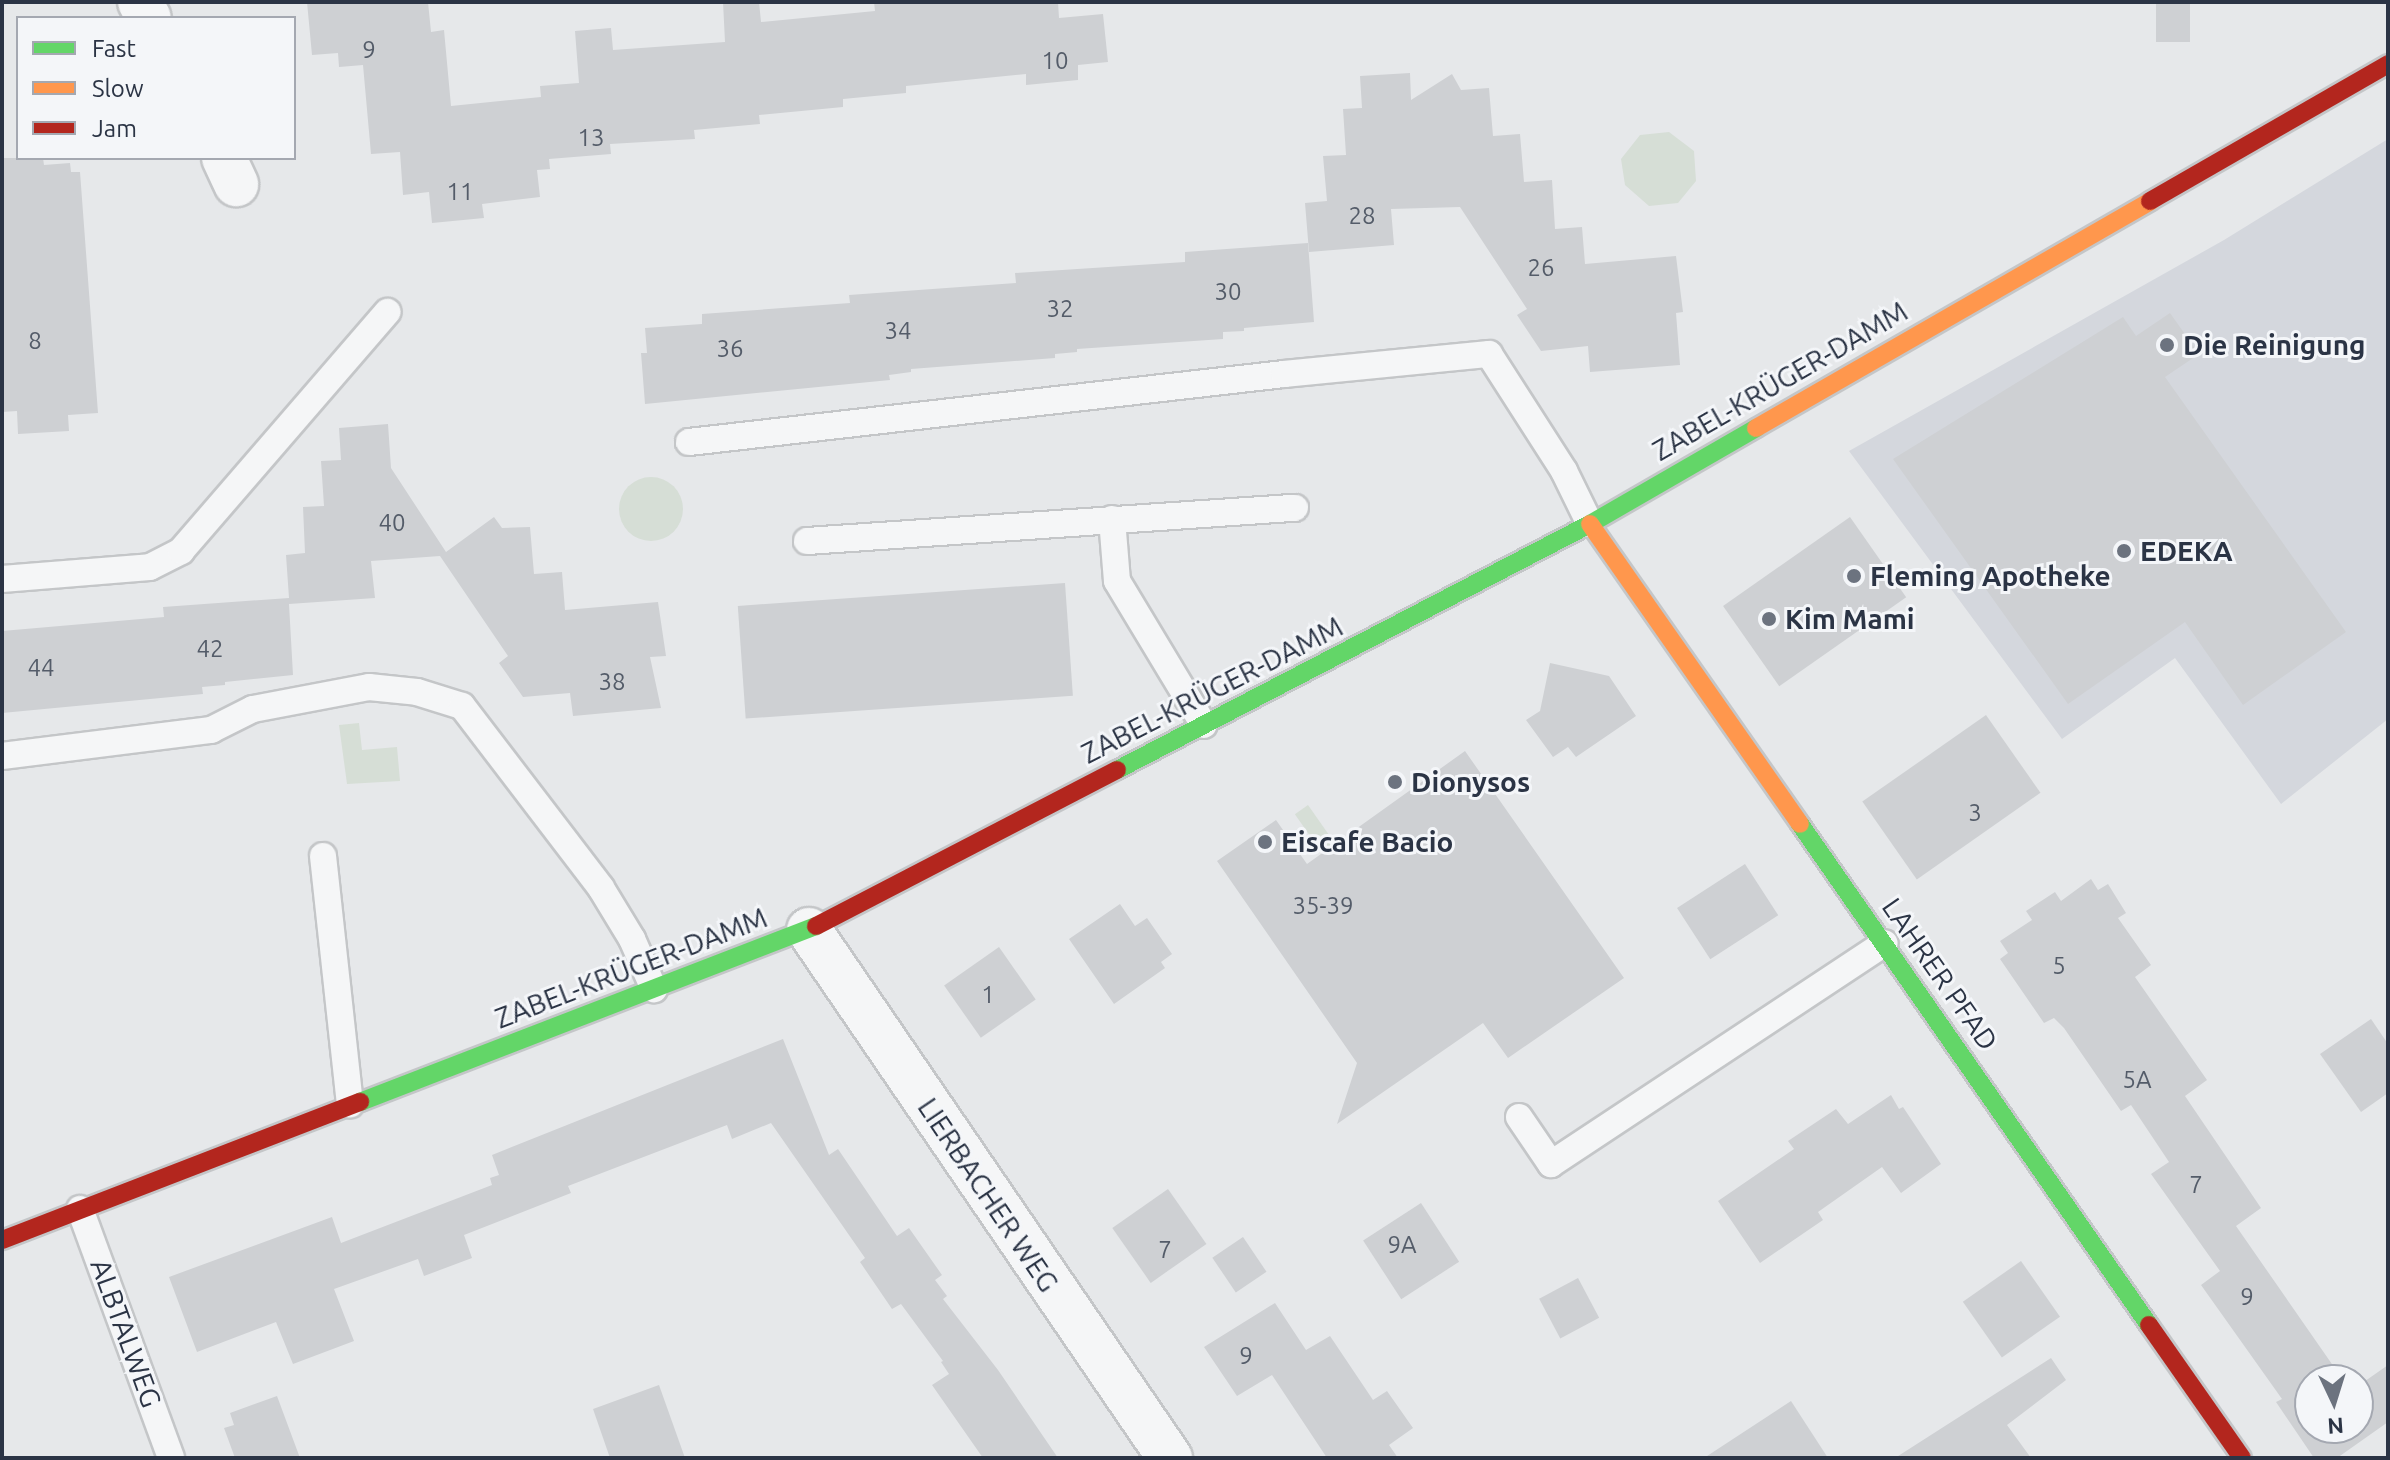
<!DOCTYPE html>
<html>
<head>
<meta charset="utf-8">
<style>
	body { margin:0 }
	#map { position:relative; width:2390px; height:1460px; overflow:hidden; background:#e6e8ea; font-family:Ubuntu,sans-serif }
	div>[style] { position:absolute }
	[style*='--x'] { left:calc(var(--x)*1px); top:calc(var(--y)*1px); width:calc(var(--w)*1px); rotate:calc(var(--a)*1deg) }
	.built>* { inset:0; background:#d4d7dd }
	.green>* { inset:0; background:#d6ded6; transform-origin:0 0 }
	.round { border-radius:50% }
	.building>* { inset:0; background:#ced0d3; transform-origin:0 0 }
	.roads { filter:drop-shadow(2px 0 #c4c6c8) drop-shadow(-2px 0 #c4c6c8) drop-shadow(0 2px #c4c6c8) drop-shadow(0 -2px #c4c6c8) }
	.lane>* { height:26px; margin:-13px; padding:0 13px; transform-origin:13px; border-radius:13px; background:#f5f6f7 }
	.street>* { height:44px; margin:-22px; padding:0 22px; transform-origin:22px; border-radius:22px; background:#f5f6f7 }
	.fast>* { height:18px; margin:-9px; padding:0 9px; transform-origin:9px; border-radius:9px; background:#63d668 }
	.slow>* { height:18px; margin:-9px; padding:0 9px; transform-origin:9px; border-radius:9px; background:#ff974d }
	.jam>* { height:18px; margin:-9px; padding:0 9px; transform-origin:9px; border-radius:9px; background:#b3261e }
	.dots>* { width:22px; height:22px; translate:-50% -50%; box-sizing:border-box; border:4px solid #f4f6f9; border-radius:50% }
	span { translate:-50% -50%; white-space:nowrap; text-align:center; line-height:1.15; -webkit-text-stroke:6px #f4f6f9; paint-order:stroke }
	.number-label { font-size:24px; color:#545c69 }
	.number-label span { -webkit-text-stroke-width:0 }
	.poi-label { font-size:28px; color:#2b3445; font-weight:700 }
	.left { translate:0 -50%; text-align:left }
	.street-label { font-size:28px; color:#2b3445 }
	.frame { position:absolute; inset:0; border:4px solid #2b3445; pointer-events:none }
	.legend { position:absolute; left:16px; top:16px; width:280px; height:144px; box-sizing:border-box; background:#f4f6f9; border:2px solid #a4a8b1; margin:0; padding:10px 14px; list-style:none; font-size:24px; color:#2b3445 }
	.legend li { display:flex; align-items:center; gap:16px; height:40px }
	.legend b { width:40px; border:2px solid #a4a8b1 }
	.north { position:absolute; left:2294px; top:1364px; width:80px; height:80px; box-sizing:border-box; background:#f4f6f9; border:2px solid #a4a8b1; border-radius:50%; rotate:176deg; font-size:22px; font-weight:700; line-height:32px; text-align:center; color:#2b3445 }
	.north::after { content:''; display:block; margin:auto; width:28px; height:36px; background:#6c737f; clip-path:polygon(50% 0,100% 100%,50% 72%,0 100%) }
</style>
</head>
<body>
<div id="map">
	<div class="built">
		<div style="clip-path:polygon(2388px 139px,2388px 719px,2281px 804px,2175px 658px,2062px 739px,1849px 451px,2224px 240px)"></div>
	</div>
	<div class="green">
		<div style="clip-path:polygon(1669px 132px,1694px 151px,1696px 181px,1678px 203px,1649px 206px,1625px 185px,1621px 159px,1640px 135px)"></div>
		<div class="round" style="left:619px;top:477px;width:64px;height:64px"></div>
		<div style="clip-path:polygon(359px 723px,362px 750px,397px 747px,400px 781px,347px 784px,339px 725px)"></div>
		<div style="left:1308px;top:805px;width:178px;height:16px;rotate:55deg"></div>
	</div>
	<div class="building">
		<div style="clip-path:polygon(307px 2px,428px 2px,431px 32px,444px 30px,451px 106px,541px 97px,540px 86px,579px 83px,575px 31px,611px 28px,613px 50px,725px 42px,723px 2px,759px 2px,761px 22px,875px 11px,874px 2px,1058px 2px,1059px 18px,1103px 14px,1108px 62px,1078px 65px,1078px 80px,1026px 85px,1026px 74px,906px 86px,906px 93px,843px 99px,843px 107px,759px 115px,760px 124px,694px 130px,695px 139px,610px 144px,611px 154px,549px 159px,550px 169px,537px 170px,540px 197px,482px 204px,484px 218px,432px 223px,429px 192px,403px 195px,400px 152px,371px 154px,363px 65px,339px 67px,338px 53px,312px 55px)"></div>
		<div style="left:2156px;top:2px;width:34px;height:40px"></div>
		<div style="clip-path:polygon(1410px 73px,1411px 100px,1452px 74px,1461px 90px,1489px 88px,1493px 136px,1520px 134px,1524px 182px,1552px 180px,1555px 229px,1582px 227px,1585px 264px,1676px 256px,1683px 312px,1676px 313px,1680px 365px,1590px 372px,1588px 346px,1541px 351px,1517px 315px,1527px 309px,1460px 207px,1391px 209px,1394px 245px,1309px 252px,1305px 203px,1327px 201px,1323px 156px,1346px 155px,1343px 109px,1362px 108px,1360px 76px)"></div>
		<div style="clip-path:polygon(2px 158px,43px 158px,44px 165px,70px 163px,71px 172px,80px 172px,98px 413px,68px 415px,69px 431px,18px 434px,17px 411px,2px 412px)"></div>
		<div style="clip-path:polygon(1308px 243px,1314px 322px,1244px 328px,1244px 331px,1223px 332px,1223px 339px,1077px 349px,1077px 352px,1055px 354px,1055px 358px,911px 369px,911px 372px,889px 375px,890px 380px,645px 404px,641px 353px,647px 353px,645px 328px,702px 324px,702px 314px,850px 303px,849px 295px,1016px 283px,1015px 273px,1185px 262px,1185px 252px)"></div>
		<div style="clip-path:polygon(2170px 313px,2199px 354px,2165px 377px,2346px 632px,2243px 705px,2185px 622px,2068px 704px,1893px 459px,2123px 317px,2136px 336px)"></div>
		<div style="clip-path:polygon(388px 424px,391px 468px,446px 552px,494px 517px,502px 528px,530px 527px,534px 574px,562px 572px,565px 610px,658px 602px,666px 656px,650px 657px,661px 708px,573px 716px,570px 693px,523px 697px,499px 663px,508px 656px,440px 556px,371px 561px,375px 598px,289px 604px,293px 675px,225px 682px,225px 685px,202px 687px,203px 694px,2px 713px,2px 631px,164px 617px,163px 607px,289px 598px,286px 555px,305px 553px,303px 507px,324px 506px,321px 461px,341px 460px,339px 428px)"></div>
		<div style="left:1850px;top:517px;width:98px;height:155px;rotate:55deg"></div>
		<div style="left:1065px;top:583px;width:113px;height:328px;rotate:86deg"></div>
		<div style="clip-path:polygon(1550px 663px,1609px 676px,1636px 716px,1576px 757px,1568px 747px,1553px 757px,1526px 720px,1540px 711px)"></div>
		<div style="left:1986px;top:715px;width:95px;height:151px;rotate:55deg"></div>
		<div style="clip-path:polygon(1465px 751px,1624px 978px,1508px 1058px,1483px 1023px,1337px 1124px,1357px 1063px,1217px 861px,1276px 820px,1307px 864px)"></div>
		<div style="left:1745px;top:864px;width:61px;height:81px;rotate:57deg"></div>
		<div style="clip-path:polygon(2091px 879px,2098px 890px,2108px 884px,2126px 913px,2118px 918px,2151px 965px,2135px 977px,2207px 1080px,2185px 1096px,2261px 1208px,2236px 1226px,2343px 1380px,2310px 1380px,2310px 1428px,2358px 1428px,2358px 1386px,2388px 1365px,2388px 1422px,2337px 1458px,2314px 1458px,2276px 1402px,2282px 1399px,2201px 1285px,2220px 1271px,2151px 1174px,2169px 1162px,2131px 1105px,2121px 1111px,2064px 1028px,2054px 1018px,2044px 1023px,2000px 959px,2008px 953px,2000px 941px,2032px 920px,2026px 911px,2055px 892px,2061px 901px)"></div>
		<div style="clip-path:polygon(1120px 904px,1135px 926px,1147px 918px,1172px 954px,1161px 962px,1165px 968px,1114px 1004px,1069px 939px)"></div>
		<div style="left:999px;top:947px;width:64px;height:67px;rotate:55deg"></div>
		<div style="clip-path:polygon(2371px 1019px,2388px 1044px,2388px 1093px,2361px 1112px,2320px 1054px)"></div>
		<div style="clip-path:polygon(783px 1039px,829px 1155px,838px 1149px,897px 1236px,909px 1228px,942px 1275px,935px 1280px,947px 1296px,943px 1299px,998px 1370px,1058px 1458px,983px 1458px,932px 1385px,949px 1374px,941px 1362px,943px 1361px,901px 1304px,892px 1309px,860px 1262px,865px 1258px,771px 1123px,732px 1139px,727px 1125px,568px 1186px,571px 1193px,464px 1235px,472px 1258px,424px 1276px,418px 1259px,334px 1289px,354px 1341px,293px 1364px,276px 1322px,197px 1352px,169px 1277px,332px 1217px,341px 1243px,492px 1185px,490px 1178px,499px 1175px,492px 1155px)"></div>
		<div style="clip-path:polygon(1891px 1095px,1899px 1109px,1903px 1107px,1941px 1164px,1901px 1193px,1882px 1167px,1818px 1212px,1823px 1220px,1760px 1263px,1718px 1201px,1794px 1149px,1788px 1141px,1836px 1109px,1848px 1124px)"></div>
		<div style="left:1168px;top:1189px;width:67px;height:68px;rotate:55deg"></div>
		<div style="left:1421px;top:1203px;width:70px;height:69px;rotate:57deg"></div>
		<div style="left:1243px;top:1237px;width:42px;height:37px;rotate:56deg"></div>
		<div style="left:2021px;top:1261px;width:68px;height:71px;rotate:55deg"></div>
		<div style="left:1578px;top:1278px;width:45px;height:44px;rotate:62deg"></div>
		<div style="clip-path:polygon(1275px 1303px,1306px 1350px,1330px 1336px,1373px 1400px,1387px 1391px,1413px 1428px,1389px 1445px,1398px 1458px,1327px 1458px,1272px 1375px,1237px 1396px,1204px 1347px)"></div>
		<div style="clip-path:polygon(2051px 1358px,2066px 1380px,2007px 1425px,2031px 1458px,1895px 1458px)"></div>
		<div style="clip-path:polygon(659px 1385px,685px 1458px,610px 1458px,593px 1409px)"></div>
		<div style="clip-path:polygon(277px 1396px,300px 1458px,235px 1458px,224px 1428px,234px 1425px,230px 1413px)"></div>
		<div style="clip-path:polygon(1791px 1401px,1828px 1458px,1704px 1458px)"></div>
	</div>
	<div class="roads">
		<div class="lane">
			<div style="--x:689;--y:442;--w:599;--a:-6.52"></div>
			<div style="--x:1284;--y:374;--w:206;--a:-5.6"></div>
			<div style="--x:1489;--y:354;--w:139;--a:57.3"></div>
			<div style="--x:1564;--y:471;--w:59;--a:63.9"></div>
			<div style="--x:1112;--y:519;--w:62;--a:85.4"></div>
			<div style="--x:1117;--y:581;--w:168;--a:58.9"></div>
			<div style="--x:807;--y:541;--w:489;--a:-3.9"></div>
			<div style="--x:2;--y:579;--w:148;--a:-4.6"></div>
			<div style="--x:150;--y:567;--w:35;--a:-27"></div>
			<div style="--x:181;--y:551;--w:316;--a:-49.2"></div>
			<div style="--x:2;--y:756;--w:211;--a:-7.1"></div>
			<div style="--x:211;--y:730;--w:47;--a:-26.6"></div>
			<div style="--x:253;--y:709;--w:118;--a:-10.7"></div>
			<div style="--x:369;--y:687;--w:48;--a:5.9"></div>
			<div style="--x:417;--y:692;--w:47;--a:17.3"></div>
			<div style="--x:462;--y:706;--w:229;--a:52.6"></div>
			<div style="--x:601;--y:888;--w:60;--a:58.7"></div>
			<div style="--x:632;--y:939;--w:55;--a:66.3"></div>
			<div style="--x:323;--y:856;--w:250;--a:83.8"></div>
			<div style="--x:1519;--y:1117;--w:57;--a:55.8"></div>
			<div style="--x:1551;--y:1164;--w:400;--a:-33.5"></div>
			<div style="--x:80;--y:1209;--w:265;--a:69.9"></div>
		</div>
		<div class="street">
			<div style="--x:140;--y:2;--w:18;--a:61"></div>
			<div style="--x:224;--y:158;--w:29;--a:65"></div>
			<div style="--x:809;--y:930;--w:640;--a:55.64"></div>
		</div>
		<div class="fast">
			<div style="--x:1117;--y:770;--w:533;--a:-27.48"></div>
			<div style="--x:1590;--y:524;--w:192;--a:-30"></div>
			<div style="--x:1800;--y:824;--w:611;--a:55.14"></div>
			<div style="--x:360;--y:1102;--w:489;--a:-21.1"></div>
		</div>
		<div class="slow">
			<div style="--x:1756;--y:428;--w:455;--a:-29.9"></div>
			<div style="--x:1590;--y:524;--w:366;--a:55"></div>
		</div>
		<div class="jam">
			<div style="--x:2150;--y:201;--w:275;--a:-29.9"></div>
			<div style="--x:816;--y:926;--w:339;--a:-27.4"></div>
			<div style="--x:2;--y:1240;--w:384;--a:-21.1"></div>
			<div style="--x:2149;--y:1325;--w:162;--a:55"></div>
		</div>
	</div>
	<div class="dots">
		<div style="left:2167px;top:345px;background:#6c737f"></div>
		<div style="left:2124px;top:551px;background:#6c737f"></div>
		<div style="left:1854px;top:576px;background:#6c737f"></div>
		<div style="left:1769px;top:619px;background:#6c737f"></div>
		<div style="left:1395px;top:782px;background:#6c737f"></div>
		<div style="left:1265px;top:842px;background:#6c737f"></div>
	</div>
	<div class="number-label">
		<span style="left:369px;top:50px">9</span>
		<span style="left:1055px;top:61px">10</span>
		<span style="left:591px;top:138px">13</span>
		<span style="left:460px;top:192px">11</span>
		<span style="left:1362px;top:216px">28</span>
		<span style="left:1541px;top:268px">26</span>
		<span style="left:1228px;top:292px">30</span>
		<span style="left:1060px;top:309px">32</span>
		<span style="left:898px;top:331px">34</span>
		<span style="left:35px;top:341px">8</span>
		<span style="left:730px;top:349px">36</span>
		<span style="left:392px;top:523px">40</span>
		<span style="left:210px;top:649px">42</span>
		<span style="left:41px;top:668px">44</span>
		<span style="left:612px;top:682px">38</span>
		<span style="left:1975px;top:813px">3</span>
		<span style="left:1323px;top:906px">35-39</span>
		<span style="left:2059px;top:966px">5</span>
		<span style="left:988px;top:995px">1</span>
		<span style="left:2137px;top:1080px">5A</span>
		<span style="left:2196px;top:1185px">7</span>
		<span style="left:1402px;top:1245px">9A</span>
		<span style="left:1165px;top:1250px">7</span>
		<span style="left:2247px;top:1297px">9</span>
		<span style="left:1246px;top:1356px">9</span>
	</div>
	<div class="poi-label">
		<span class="left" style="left:2183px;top:345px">Die Reinigung</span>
		<span class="left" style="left:2140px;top:551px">EDEKA</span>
		<span class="left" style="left:1870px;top:576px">Fleming Apotheke</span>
		<span class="left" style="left:1785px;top:619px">Kim Mami</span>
		<span class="left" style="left:1411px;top:782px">Dionysos</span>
		<span class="left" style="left:1281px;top:842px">Eiscafe Bacio</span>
	</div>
	<div class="street-label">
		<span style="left:1780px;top:381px;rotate:-30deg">ZABEL-KRÜGER-DAMM</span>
		<span style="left:1212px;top:690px;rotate:-27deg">ZABEL-KRÜGER-DAMM</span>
		<span style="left:631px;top:968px;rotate:-21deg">ZABEL-KRÜGER-DAMM</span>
		<span style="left:1940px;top:974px;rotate:55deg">LAHRER PFAD</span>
		<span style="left:988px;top:1195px;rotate:56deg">LIERBACHER WEG</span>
		<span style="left:126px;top:1333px;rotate:70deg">ALBTALWEG</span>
	</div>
	<div class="frame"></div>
	<ul class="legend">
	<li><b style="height:10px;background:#63d668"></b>Fast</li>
	<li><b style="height:10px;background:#ff974d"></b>Slow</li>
	<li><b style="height:10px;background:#b3261e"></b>Jam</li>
	</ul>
	<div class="north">N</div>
</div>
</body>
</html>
